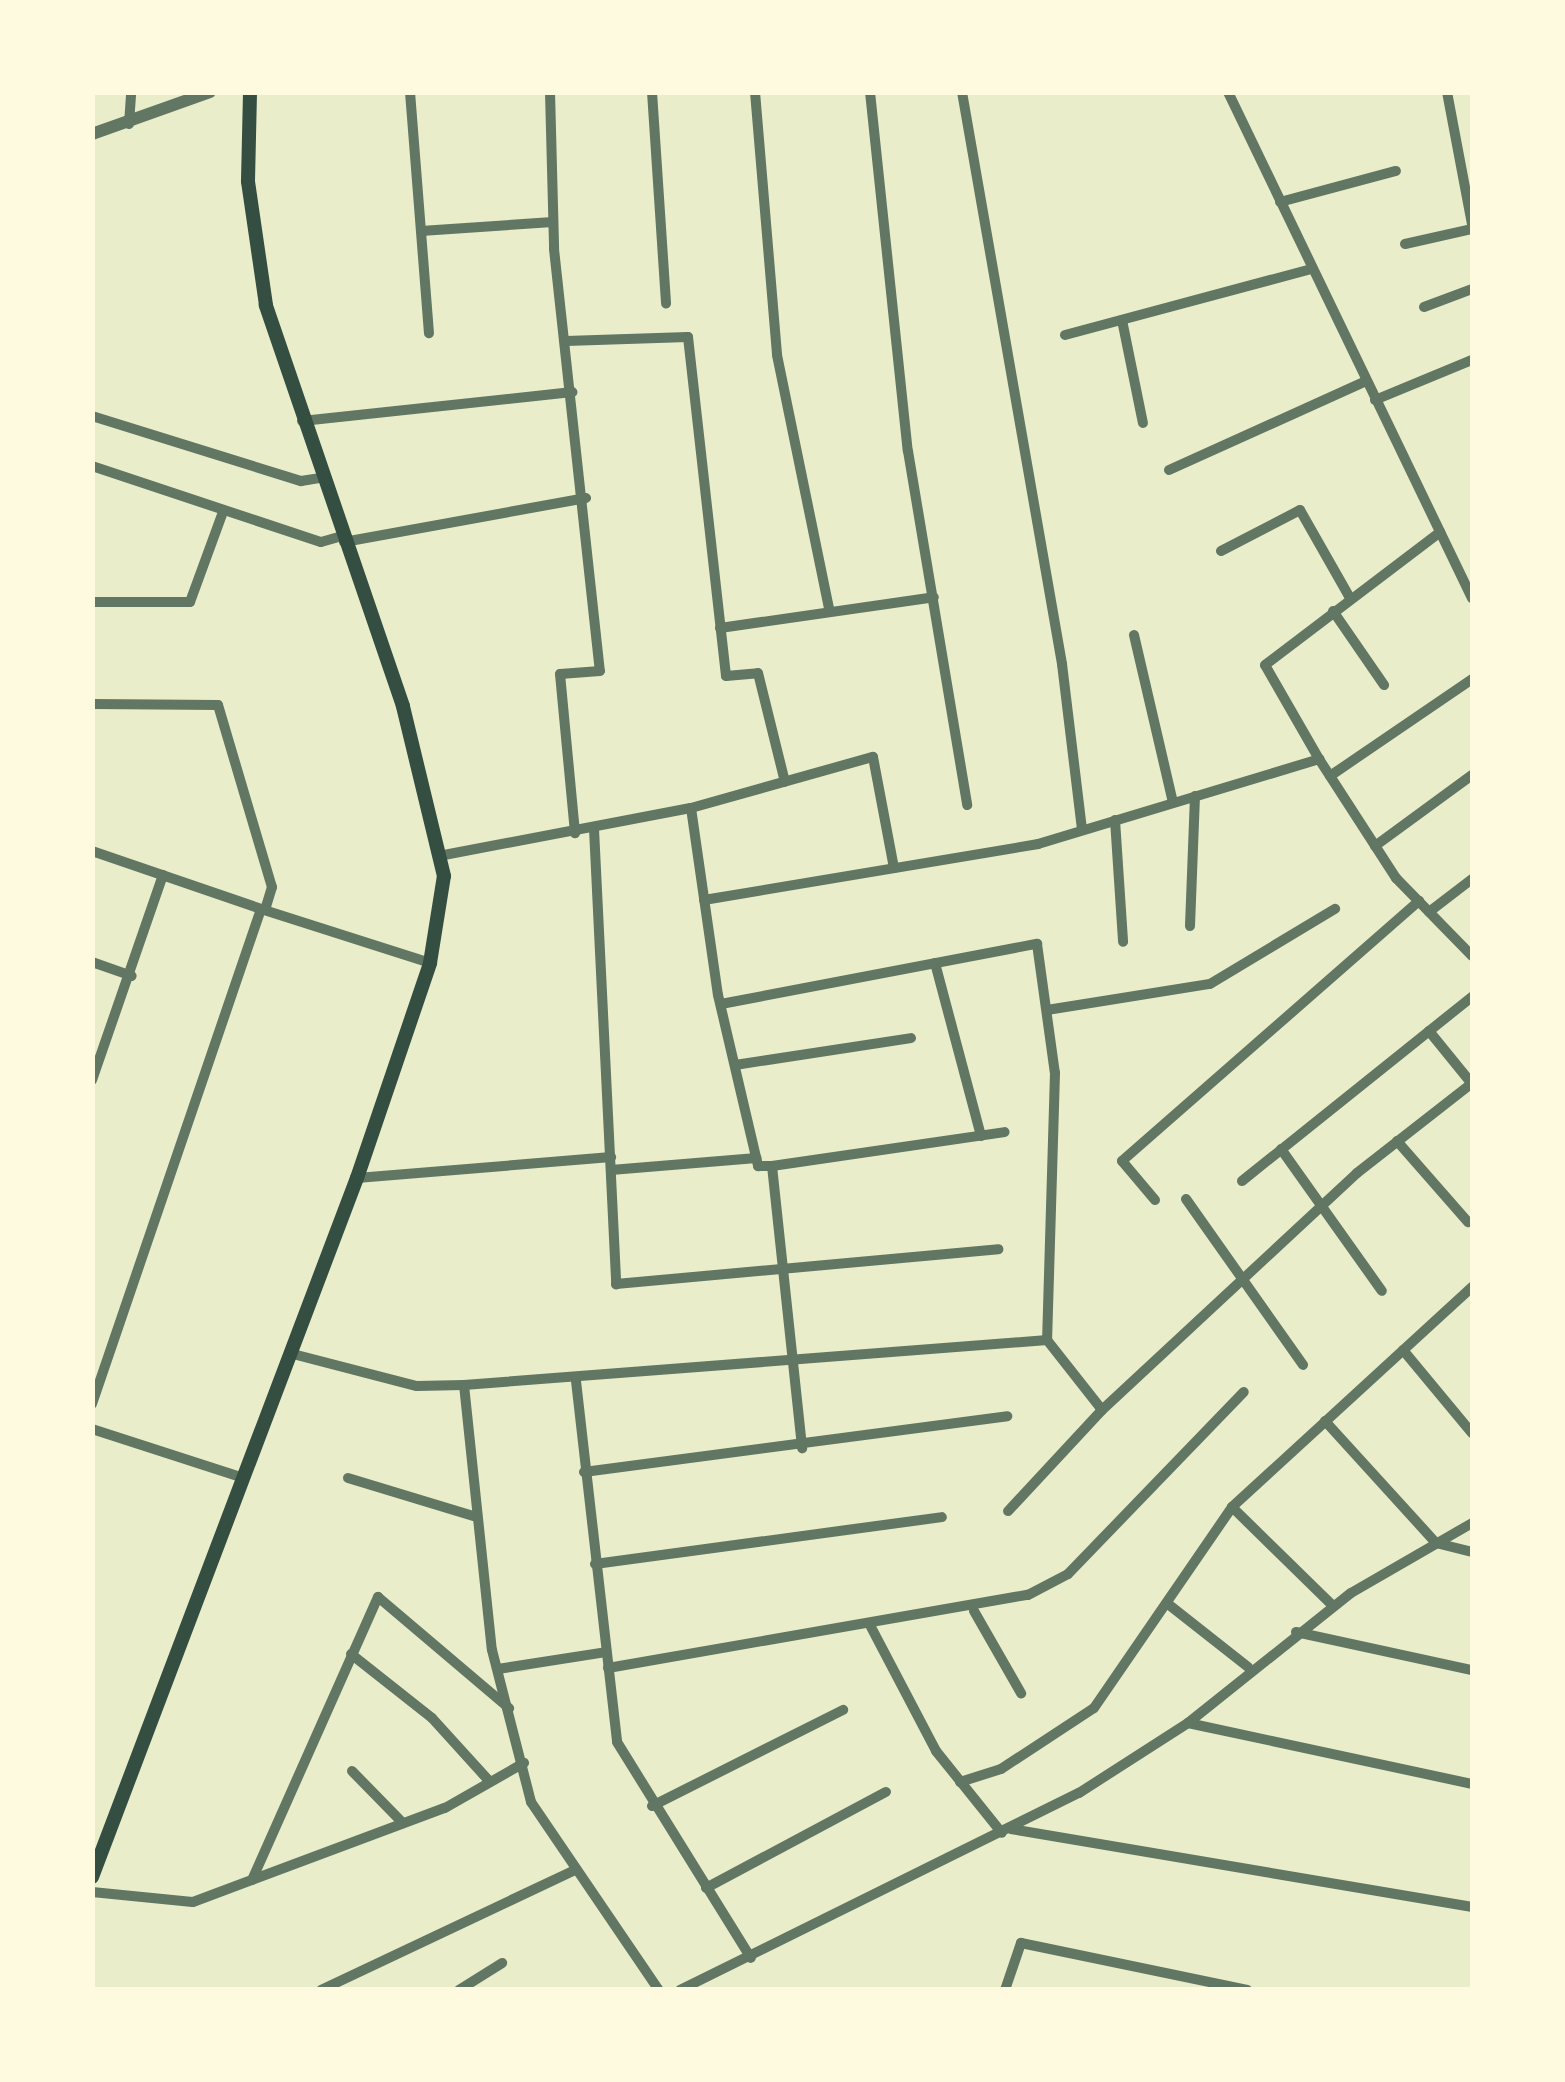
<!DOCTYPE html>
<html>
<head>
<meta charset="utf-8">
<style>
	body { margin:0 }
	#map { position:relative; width:1565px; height:2082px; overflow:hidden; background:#e9edc9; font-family:"Varela Round",sans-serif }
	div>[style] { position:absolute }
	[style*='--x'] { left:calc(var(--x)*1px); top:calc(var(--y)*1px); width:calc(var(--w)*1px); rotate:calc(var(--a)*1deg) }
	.minor>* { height:10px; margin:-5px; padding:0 5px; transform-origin:5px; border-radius:5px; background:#617663 }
	.tertiary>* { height:12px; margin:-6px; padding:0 6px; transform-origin:6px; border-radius:6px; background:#617663 }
	.secondary>* { height:14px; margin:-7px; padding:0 7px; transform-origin:7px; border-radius:7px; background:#344e41 }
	span { translate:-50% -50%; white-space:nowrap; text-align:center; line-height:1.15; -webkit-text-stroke:8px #fefae0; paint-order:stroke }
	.frame { position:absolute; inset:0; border:95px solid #fefae0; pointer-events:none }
</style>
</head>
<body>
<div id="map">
	<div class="minor">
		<div style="--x:410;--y:92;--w:242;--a:85.5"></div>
		<div style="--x:550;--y:92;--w:157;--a:88.5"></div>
		<div style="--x:554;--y:249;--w:424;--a:83.8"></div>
		<div style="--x:600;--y:671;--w:40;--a:175.7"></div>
		<div style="--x:560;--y:674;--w:160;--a:84.6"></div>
		<div style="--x:652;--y:92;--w:212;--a:86.2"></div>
		<div style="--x:755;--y:92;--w:264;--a:85.2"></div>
		<div style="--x:777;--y:355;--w:259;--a:78.4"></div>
		<div style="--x:870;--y:92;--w:361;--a:84"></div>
		<div style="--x:908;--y:451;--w:359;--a:80.5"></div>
		<div style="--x:962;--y:92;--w:581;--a:80.08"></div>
		<div style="--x:1062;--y:664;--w:167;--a:83.1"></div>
		<div style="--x:1228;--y:92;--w:562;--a:64.26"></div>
		<div style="--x:1447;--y:92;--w:134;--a:79.3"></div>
		<div style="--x:129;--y:124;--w:32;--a:-86"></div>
		<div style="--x:1280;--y:202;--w:120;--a:-15"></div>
		<div style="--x:421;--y:231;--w:132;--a:-3.9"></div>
		<div style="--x:1405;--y:244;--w:69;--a:-12.6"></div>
		<div style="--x:1424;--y:307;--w:51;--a:-20.6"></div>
		<div style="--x:1122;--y:320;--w:105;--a:78.5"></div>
		<div style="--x:1065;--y:335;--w:256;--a:-15"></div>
		<div style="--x:566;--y:341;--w:122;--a:-1.9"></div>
		<div style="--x:688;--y:337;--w:341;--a:83.6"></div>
		<div style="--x:726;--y:676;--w:32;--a:-5"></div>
		<div style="--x:758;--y:673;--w:112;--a:76.1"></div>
		<div style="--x:1375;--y:400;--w:105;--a:-22.4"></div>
		<div style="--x:92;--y:416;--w:219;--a:17.3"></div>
		<div style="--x:301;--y:481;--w:20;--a:-9"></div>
		<div style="--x:302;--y:421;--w:272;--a:-6.1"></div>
		<div style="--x:92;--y:466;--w:241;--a:18.4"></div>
		<div style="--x:321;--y:542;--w:22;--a:-16"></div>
		<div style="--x:1169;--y:470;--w:216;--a:-24.3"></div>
		<div style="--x:344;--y:542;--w:246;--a:-10.3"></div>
		<div style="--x:1221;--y:551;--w:89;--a:-27.4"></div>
		<div style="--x:1300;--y:510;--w:101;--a:60.4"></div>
		<div style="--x:92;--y:602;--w:98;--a:0"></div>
		<div style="--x:190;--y:602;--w:96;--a:-69.9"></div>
		<div style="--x:1333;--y:611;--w:90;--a:55.4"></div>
		<div style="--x:720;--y:628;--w:216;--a:-8.2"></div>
		<div style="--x:1134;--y:635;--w:171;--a:76.9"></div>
		<div style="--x:92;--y:704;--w:126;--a:0.5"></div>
		<div style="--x:218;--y:705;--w:190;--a:73.5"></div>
		<div style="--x:272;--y:887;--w:24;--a:107"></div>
		<div style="--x:1319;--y:759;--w:108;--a:-119.9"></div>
		<div style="--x:1265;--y:665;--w:220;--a:-37.2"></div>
		<div style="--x:1330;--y:776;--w:172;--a:-34.3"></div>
		<div style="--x:691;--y:808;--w:189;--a:81.8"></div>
		<div style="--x:718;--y:995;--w:176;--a:76.8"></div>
		<div style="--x:758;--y:1166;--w:14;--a:0"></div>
		<div style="--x:772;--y:1166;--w:284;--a:83.9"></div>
		<div style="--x:1115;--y:820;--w:122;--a:86.2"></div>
		<div style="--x:594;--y:829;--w:456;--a:87.2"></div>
		<div style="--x:616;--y:1284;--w:384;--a:-5.2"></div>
		<div style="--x:1375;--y:846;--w:120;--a:-36.2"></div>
		<div style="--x:92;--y:851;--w:179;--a:18.9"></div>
		<div style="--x:444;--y:855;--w:251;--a:-10.8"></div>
		<div style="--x:691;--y:808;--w:189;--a:-15.7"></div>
		<div style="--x:873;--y:757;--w:113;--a:79.3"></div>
		<div style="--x:704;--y:900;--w:339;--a:-9.5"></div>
		<div style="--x:1038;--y:844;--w:294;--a:-16.8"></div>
		<div style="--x:1319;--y:759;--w:142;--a:57.1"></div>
		<div style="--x:1396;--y:878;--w:109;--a:45.7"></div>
		<div style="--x:1429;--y:912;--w:54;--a:-37.5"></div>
		<div style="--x:1190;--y:926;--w:130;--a:-87.8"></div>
		<div style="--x:92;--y:962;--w:42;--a:19.3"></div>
		<div style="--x:935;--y:963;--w:179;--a:75.1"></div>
		<div style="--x:721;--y:1004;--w:322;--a:-10.8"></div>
		<div style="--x:1037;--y:944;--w:130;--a:82.1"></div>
		<div style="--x:1055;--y:1073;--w:267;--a:91.7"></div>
		<div style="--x:1047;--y:1010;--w:165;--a:-9.1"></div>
		<div style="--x:1210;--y:984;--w:146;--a:-31"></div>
		<div style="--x:1429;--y:1031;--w:68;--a:50.9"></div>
		<div style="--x:735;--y:1065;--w:178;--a:-8.7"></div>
		<div style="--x:92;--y:1080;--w:217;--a:-70.9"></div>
		<div style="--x:1397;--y:1141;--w:108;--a:48.8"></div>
		<div style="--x:1281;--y:1149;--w:174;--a:54.6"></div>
		<div style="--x:772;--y:1166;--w:235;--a:-8.3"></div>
		<div style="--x:611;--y:1170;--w:146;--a:-4.7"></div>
		<div style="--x:357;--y:1178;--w:255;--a:-4.7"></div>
		<div style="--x:1242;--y:1181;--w:295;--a:-38.7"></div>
		<div style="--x:1186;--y:1199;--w:203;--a:54.8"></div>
		<div style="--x:1155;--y:1200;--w:51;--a:-130.2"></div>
		<div style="--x:1122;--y:1161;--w:395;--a:-41.2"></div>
		<div style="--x:1403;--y:1350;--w:108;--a:50.3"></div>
		<div style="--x:289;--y:1353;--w:132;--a:14.5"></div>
		<div style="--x:417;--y:1386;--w:47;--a:-1.2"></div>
		<div style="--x:464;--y:1385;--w:585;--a:-4.41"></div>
		<div style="--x:1047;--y:1340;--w:89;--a:51.8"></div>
		<div style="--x:1102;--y:1410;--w:138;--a:132.9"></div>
		<div style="--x:576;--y:1381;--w:363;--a:83.5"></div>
		<div style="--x:617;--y:1742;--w:254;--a:58.2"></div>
		<div style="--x:464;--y:1385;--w:266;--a:84"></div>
		<div style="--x:492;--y:1650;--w:157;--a:75.6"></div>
		<div style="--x:531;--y:1802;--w:227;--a:55.8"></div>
		<div style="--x:92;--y:1404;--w:523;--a:-71.15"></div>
		<div style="--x:261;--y:909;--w:177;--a:17.7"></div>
		<div style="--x:1102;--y:1410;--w:348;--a:-42.9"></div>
		<div style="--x:1357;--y:1173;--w:146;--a:-38"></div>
		<div style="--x:1325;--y:1421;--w:165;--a:47.7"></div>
		<div style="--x:1436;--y:1543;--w:37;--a:14"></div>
		<div style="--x:92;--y:1429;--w:157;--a:17.9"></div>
		<div style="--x:584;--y:1472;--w:427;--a:-7.5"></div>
		<div style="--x:348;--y:1478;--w:131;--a:16.9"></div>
		<div style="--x:1232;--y:1507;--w:141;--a:44.4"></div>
		<div style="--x:595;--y:1564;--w:350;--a:-7.7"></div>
		<div style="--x:1168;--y:1604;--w:102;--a:38.2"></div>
		<div style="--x:974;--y:1611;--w:95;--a:60.2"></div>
		<div style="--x:871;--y:1627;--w:140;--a:62.3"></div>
		<div style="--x:936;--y:1751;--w:105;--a:51.2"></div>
		<div style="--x:1296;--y:1632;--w:180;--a:12.2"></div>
		<div style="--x:351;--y:1654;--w:103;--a:38.3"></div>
		<div style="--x:432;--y:1718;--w:86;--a:47.8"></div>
		<div style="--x:608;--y:1668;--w:426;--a:-9.9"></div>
		<div style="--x:1028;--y:1595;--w:45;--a:-27.7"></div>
		<div style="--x:1068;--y:1574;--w:253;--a:-46"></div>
		<div style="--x:498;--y:1669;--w:109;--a:-8.9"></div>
		<div style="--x:1188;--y:1723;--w:290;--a:12.1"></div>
		<div style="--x:352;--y:1771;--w:73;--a:45.6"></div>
		<div style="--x:960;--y:1782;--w:43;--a:-17.6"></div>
		<div style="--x:1001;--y:1769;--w:111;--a:-33.3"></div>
		<div style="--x:1094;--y:1708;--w:244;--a:-55.5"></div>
		<div style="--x:1232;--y:1507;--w:326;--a:-42.5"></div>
		<div style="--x:652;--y:1806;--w:214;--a:-26.7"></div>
		<div style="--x:1011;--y:1829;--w:468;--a:9.6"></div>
		<div style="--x:252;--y:1880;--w:310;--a:-66"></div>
		<div style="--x:378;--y:1597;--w:172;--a:40.3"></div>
		<div style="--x:706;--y:1888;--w:204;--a:-28.1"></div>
		<div style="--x:92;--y:1892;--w:101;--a:5.7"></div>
		<div style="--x:193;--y:1902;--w:269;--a:-20.5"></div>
		<div style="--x:445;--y:1808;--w:91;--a:-29.7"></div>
		<div style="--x:321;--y:1990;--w:281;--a:-25.3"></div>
		<div style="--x:459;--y:1990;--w:51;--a:-32.1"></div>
		<div style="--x:680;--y:1990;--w:445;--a:-26.3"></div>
		<div style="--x:1079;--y:1793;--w:130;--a:-32.7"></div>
		<div style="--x:1188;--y:1723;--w:208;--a:-38.6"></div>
		<div style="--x:1351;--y:1593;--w:140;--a:-30"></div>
		<div style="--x:1005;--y:1990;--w:50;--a:-71.2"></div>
		<div style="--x:1021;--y:1943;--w:231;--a:11.7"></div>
	</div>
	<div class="tertiary">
		<div style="--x:92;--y:134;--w:125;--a:-19.6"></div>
	</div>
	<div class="secondary">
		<div style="--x:92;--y:1877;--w:748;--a:-69.24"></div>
		<div style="--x:357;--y:1178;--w:227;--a:-71.2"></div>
		<div style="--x:430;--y:963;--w:88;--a:-80.9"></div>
		<div style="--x:444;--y:876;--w:175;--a:-103.6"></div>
		<div style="--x:403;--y:706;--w:424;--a:-108.9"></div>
		<div style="--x:266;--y:305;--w:125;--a:-98.3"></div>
		<div style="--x:248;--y:181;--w:89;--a:-88.7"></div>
	</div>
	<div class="frame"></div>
</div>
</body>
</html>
